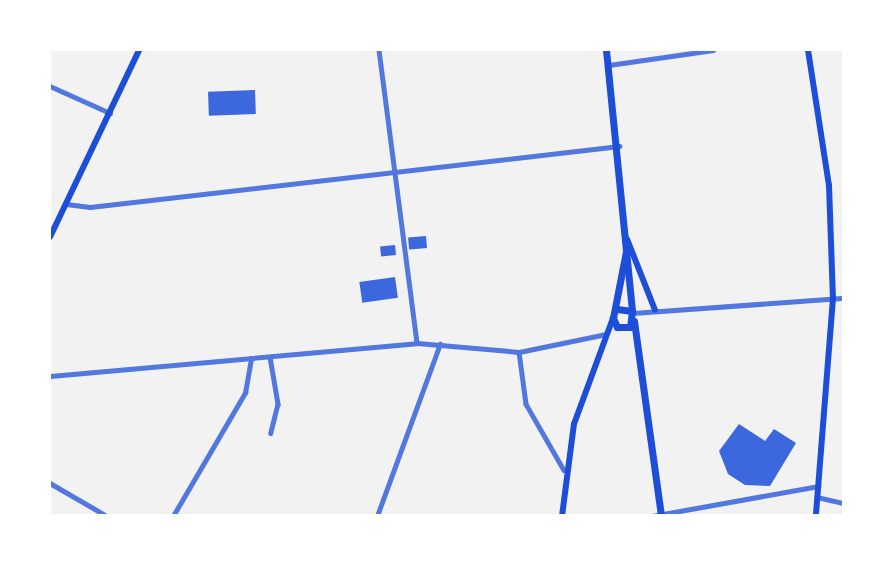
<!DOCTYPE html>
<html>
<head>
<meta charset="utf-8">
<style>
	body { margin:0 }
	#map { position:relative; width:893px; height:565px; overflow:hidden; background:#f2f2f2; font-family:Karla,sans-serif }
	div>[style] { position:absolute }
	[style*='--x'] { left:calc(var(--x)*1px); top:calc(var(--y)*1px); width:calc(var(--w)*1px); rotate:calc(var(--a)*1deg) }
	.building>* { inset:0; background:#3d67dc; transform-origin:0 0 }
	.minor>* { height:4.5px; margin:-2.25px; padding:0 2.25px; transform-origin:2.25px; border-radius:2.25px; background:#5277de }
	.tertiary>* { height:5px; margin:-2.5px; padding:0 2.5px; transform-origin:2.5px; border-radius:2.5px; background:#5277de }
	.secondary>* { height:6px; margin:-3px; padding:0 3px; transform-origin:3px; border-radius:3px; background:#1d4ed8 }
	.primary>* { height:7px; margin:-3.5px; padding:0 3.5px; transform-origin:3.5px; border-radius:3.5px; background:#1d4ed8 }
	span { translate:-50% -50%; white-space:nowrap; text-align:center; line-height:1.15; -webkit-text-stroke:4.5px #fff; paint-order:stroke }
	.frame { position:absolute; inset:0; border:51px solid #fff; pointer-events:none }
</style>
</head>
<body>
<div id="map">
	<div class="building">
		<div style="left:255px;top:90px;width:24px;height:47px;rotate:88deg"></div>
		<div style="left:426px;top:236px;width:12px;height:18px;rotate:85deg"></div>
		<div style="left:395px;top:245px;width:10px;height:15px;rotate:84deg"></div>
		<div style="left:395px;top:277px;width:21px;height:36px;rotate:82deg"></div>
		<div style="clip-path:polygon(739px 424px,765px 441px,774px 429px,796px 443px,770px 486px,745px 485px,728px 474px,719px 451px)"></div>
	</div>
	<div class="minor">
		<div style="--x:379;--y:50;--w:295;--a:82.6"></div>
		<div style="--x:609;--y:65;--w:105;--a:-8.2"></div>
		<div style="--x:50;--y:86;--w:66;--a:24.2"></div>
		<div style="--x:633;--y:313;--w:212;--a:-4.1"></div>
		<div style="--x:519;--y:352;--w:52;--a:82.3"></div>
		<div style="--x:526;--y:404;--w:76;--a:60.1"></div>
		<div style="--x:270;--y:357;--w:48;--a:80.3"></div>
		<div style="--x:278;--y:404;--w:30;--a:104"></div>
		<div style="--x:50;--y:483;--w:66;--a:30.1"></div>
		<div style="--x:817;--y:497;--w:28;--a:13"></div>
		<div style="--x:173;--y:516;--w:143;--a:-59.7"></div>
		<div style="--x:245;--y:393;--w:35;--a:-80"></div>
		<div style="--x:377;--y:516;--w:183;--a:-69.9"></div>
		<div style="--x:652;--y:516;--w:169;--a:-10.2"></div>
	</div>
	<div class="tertiary">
		<div style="--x:66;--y:204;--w:24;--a:7"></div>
		<div style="--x:90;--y:207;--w:533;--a:-6.57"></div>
		<div style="--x:50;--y:376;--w:368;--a:-5.1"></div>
		<div style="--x:417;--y:343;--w:102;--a:5"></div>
		<div style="--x:519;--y:352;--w:89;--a:-11.7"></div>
	</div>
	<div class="secondary">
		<div style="--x:808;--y:50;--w:137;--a:81.2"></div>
		<div style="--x:829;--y:185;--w:113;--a:88"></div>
		<div style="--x:833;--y:298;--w:219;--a:94.5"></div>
		<div style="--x:50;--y:237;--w:207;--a:-64.5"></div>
		<div style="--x:627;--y:239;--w:76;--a:68.5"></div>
		<div style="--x:562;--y:516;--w:93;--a:-82.6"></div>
		<div style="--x:574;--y:424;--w:113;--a:-69.8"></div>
	</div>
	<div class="primary">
		<div style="--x:606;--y:50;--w:262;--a:84.3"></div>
		<div style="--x:617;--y:309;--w:15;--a:8"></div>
		<div style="--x:632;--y:311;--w:16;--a:97"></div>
		<div style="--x:630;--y:327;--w:13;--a:180"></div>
		<div style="--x:617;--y:327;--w:10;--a:-114"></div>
		<div style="--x:613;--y:318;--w:68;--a:-79"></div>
		<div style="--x:634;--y:321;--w:197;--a:82.1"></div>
	</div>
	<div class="frame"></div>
</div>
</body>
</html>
